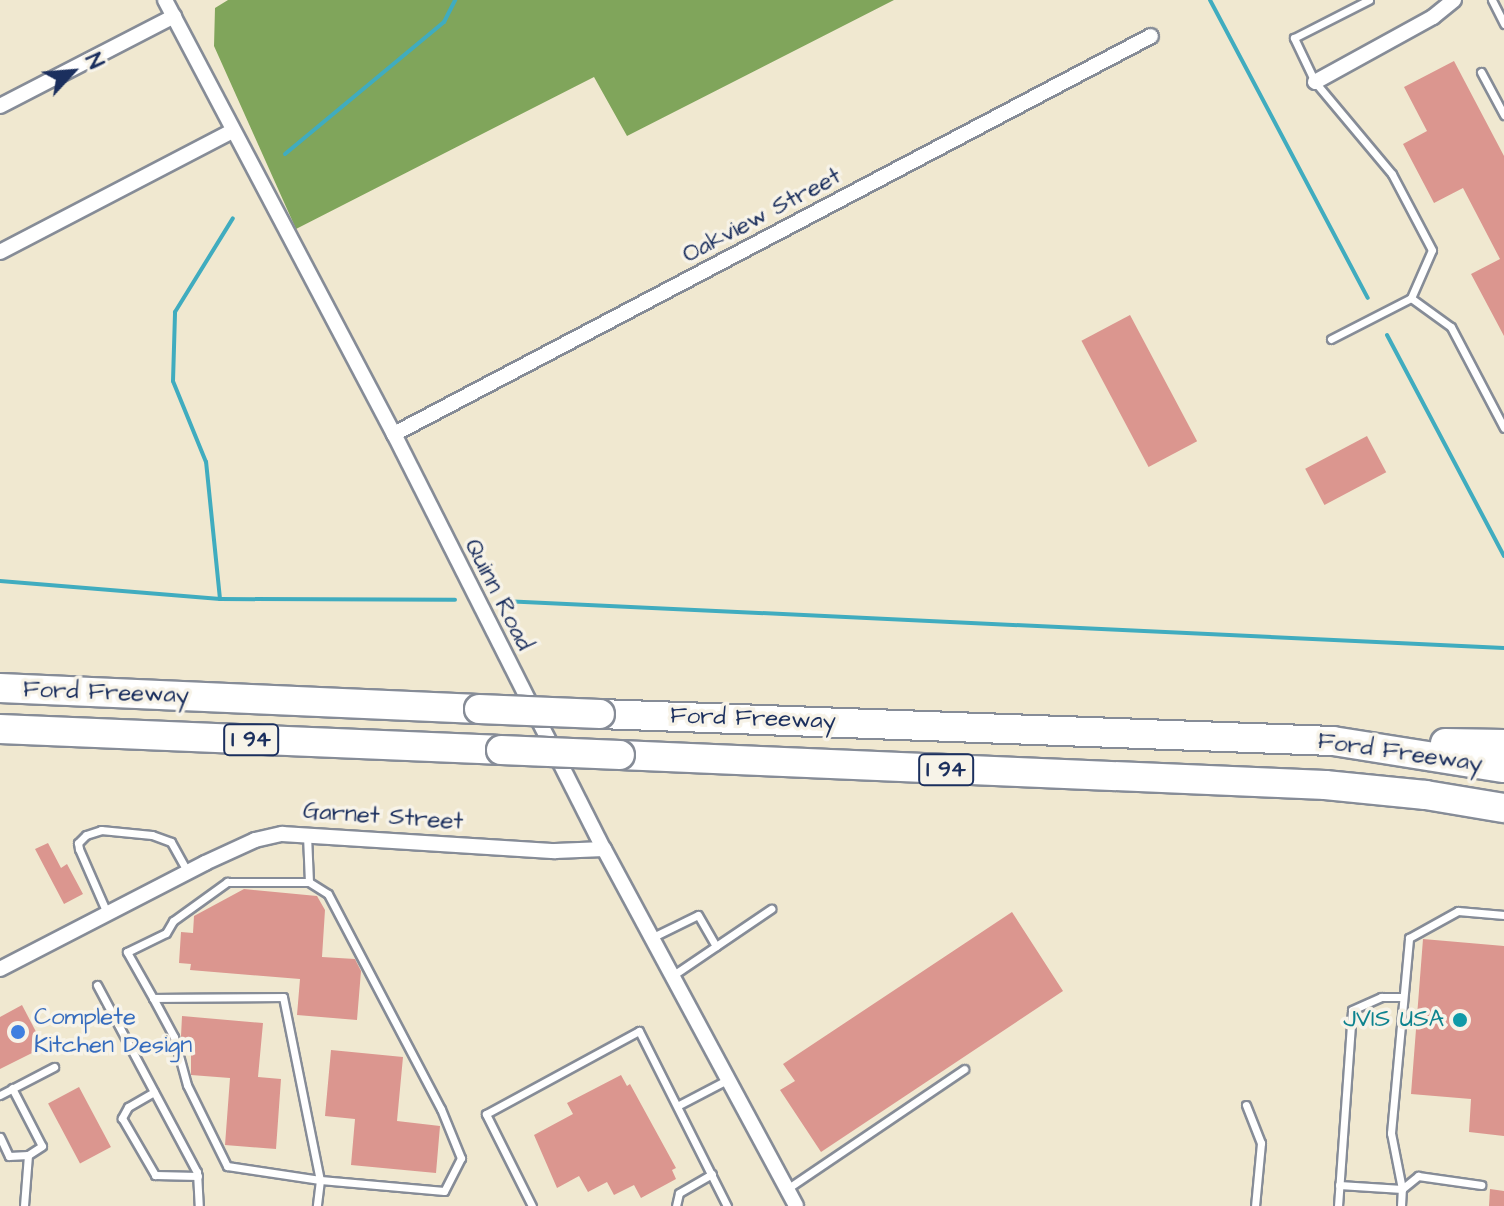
<!DOCTYPE html>
<html>
<head>
<meta charset="utf-8">
<style>
	body { margin:0 }
	#map { position:relative; width:1504px; height:1206px; overflow:hidden; background:#f0e8d0; font-family:"Architects Daughter",sans-serif }
	div>[style] { position:absolute }
	[style*='--x'] { left:calc(var(--x)*1px); top:calc(var(--y)*1px); width:calc(var(--w)*1px); rotate:calc(var(--a)*1deg) }
	.forest>* { inset:0; background:#80a55b }
	.stream>* { height:4px; margin:-2px; padding:0 2px; transform-origin:2px; border-radius:2px; background:#40acbf }
	.building>* { inset:0; background:#db968f; transform-origin:0 0 }
	.roads { filter:drop-shadow(2px 0 #868c97) drop-shadow(-2px 0 #868c97) drop-shadow(0 2px #868c97) drop-shadow(0 -2px #868c97) }
	.service>* { height:7px; margin:-3.5px; padding:0 3.5px; transform-origin:3.5px; border-radius:3.5px; background:#fff }
	.minor>* { height:14px; margin:-7px; padding:0 7px; transform-origin:7px; border-radius:7px; background:#fff }
	.motorway>* { height:28px; margin:-14px; padding:0 14px; transform-origin:14px; border-radius:14px; background:#fff }
	.bridges { filter:drop-shadow(2px 0 #868c97) drop-shadow(-2px 0 #868c97) drop-shadow(0 2px #868c97) drop-shadow(0 -2px #868c97) }
	.motorway-bridge>* { height:28px; margin:-14px; padding:0 14px; transform-origin:14px; border-radius:14px; background:#fff }
	.dots>* { width:22px; height:22px; translate:-50% -50%; box-sizing:border-box; border:4px solid #f7f3e8; border-radius:50% }
	span { translate:-50% -50%; white-space:nowrap; text-align:center; line-height:1.15; -webkit-text-stroke:7px #f7f3e8; paint-order:stroke }
	.shield-label span { padding:2px 6px; background:#f7f3e8; border:2px solid; border-radius:6px; -webkit-text-stroke-width:0 }
	.shield-label { font-size:22px; color:#1b2f5e; font-weight:700 }
	.street-label { font-size:24px; color:#1b2f5e }
	.shop-label { font-size:24px; color:#366cbe }
	.left { translate:0 -50%; text-align:left }
	.culture-label { font-size:24px; color:#0d838f }
	.right { translate:-100% -50%; text-align:right }
	.north { position:absolute; left:32px; top:32px; width:80px; height:80px; -webkit-text-stroke:6px #f7f3e8; paint-order:stroke; rotate:64deg; font-size:22px; font-weight:700; line-height:32px; text-align:center; color:#1b2f5e }
	.north::after { content:''; display:block; margin:auto; width:28px; height:36px; background:#1b2f5e; clip-path:polygon(50% 0,100% 100%,50% 72%,0 100%) }
</style>
</head>
<body>
<div id="map">
	<div class="forest">
		<div style="clip-path:polygon(228px 0,894px 0,627px 136px,594px 77px,296px 229px,214px 46px,215px 8px)"></div>
	</div>
	<div class="stream">
		<div style="--x:1210;--y:0;--w:337;--a:62.1"></div>
		<div style="--x:285;--y:154;--w:207;--a:-39.7"></div>
		<div style="--x:444;--y:22;--w:25;--a:-63"></div>
		<div style="--x:1387;--y:335;--w:250;--a:62.1"></div>
		<div style="--x:0;--y:581;--w:221;--a:4.7"></div>
		<div style="--x:220;--y:599;--w:235;--a:0.2"></div>
		<div style="--x:220;--y:599;--w:138;--a:-95.8"></div>
		<div style="--x:206;--y:462;--w:87;--a:-112.2"></div>
		<div style="--x:173;--y:381;--w:69;--a:-88.3"></div>
		<div style="--x:175;--y:312;--w:110;--a:-58.3"></div>
		<div style="--x:504;--y:601;--w:1001;--a:2.69"></div>
	</div>
	<div class="building">
		<div style="clip-path:polygon(1454px 61px,1504px 156px,1504px 336px,1471px 274px,1500px 259px,1463px 188px,1434px 203px,1403px 144px,1427px 131px,1404px 87px)"></div>
		<div style="left:1130px;top:315px;width:143px;height:55px;rotate:62deg"></div>
		<div style="left:1367px;top:436px;width:41px;height:70px;rotate:62deg"></div>
		<div style="clip-path:polygon(48px 843px,61px 868px,67px 864px,83px 894px,64px 904px,35px 849px)"></div>
		<div style="clip-path:polygon(244px 889px,317px 896px,325px 910px,322px 957px,355px 959px,361px 971px,357px 1020px,297px 1015px,300px 979px,190px 970px,191px 964px,179px 963px,181px 932px,193px 933px,194px 916px)"></div>
		<div style="clip-path:polygon(1012px 912px,1063px 991px,821px 1152px,780px 1090px,795px 1081px,783px 1064px)"></div>
		<div style="clip-path:polygon(1423px 939px,1504px 946px,1504px 1136px,1469px 1132px,1471px 1099px,1411px 1094px)"></div>
		<div style="clip-path:polygon(22px 1005px,44px 1047px,0 1069px,0 1017px)"></div>
		<div style="clip-path:polygon(182px 1016px,263px 1023px,258px 1077px,281px 1079px,276px 1149px,225px 1145px,230px 1078px,191px 1075px,191px 1049px,184px 1048px,181px 1036px)"></div>
		<div style="clip-path:polygon(331px 1050px,403px 1057px,397px 1121px,440px 1126px,436px 1173px,351px 1165px,355px 1119px,325px 1116px)"></div>
		<div style="clip-path:polygon(621px 1075px,627px 1086px,630px 1084px,676px 1168px,672px 1170px,676px 1179px,641px 1198px,634px 1185px,614px 1195px,607px 1182px,588px 1192px,579px 1176px,557px 1188px,534px 1135px,573px 1114px,567px 1103px)"></div>
		<div style="left:79px;top:1087px;width:68px;height:35px;rotate:62deg"></div>
		<div style="clip-path:polygon(1490px 1189px,1504px 1191px,1504px 1206px,1489px 1206px)"></div>
	</div>
	<div class="roads">
		<div class="service">
			<div style="--x:1492;--y:0;--w:27;--a:63"></div>
			<div style="--x:1481;--y:72;--w:49;--a:61.9"></div>
			<div style="--x:1411;--y:298;--w:49;--a:35.9"></div>
			<div style="--x:1451;--y:327;--w:114;--a:62.3"></div>
			<div style="--x:1331;--y:339;--w:90;--a:-27.1"></div>
			<div style="--x:1411;--y:298;--w:52;--a:-66.4"></div>
			<div style="--x:1432;--y:250;--w:86;--a:-117.8"></div>
			<div style="--x:1392;--y:174;--w:120;--a:-129.9"></div>
			<div style="--x:1315;--y:82;--w:49;--a:-115.5"></div>
			<div style="--x:1294;--y:38;--w:84;--a:-26.9"></div>
			<div style="--x:307;--y:835;--w:47;--a:87.6"></div>
			<div style="--x:309;--y:882;--w:22;--a:32"></div>
			<div style="--x:328;--y:894;--w:243;--a:62.3"></div>
			<div style="--x:441;--y:1109;--w:53;--a:67.8"></div>
			<div style="--x:461;--y:1158;--w:37;--a:117"></div>
			<div style="--x:444;--y:1191;--w:124;--a:-174.9"></div>
			<div style="--x:320;--y:1180;--w:26;--a:97"></div>
			<div style="--x:107;--y:913;--w:70;--a:-113.6"></div>
			<div style="--x:79;--y:849;--w:6;--a:-99"></div>
			<div style="--x:78;--y:843;--w:11;--a:-45"></div>
			<div style="--x:86;--y:835;--w:16;--a:-18"></div>
			<div style="--x:101;--y:830;--w:51;--a:5.6"></div>
			<div style="--x:152;--y:835;--w:20;--a:20"></div>
			<div style="--x:171;--y:842;--w:33;--a:61"></div>
			<div style="--x:651;--y:938;--w:52;--a:-26.1"></div>
			<div style="--x:698;--y:915;--w:36;--a:60"></div>
			<div style="--x:672;--y:976;--w:120;--a:-34.1"></div>
			<div style="--x:97;--y:985;--w:212;--a:61.9"></div>
			<div style="--x:197;--y:1172;--w:34;--a:87"></div>
			<div style="--x:153;--y:998;--w:130;--a:-0.4"></div>
			<div style="--x:283;--y:997;--w:187;--a:78.6"></div>
			<div style="--x:320;--y:1180;--w:94;--a:-171.4"></div>
			<div style="--x:227;--y:1166;--w:90;--a:-116.3"></div>
			<div style="--x:187;--y:1085;--w:50;--a:-105.2"></div>
			<div style="--x:174;--y:1037;--w:44;--a:-118.3"></div>
			<div style="--x:153;--y:998;--w:53;--a:-119.5"></div>
			<div style="--x:127;--y:952;--w:43;--a:-26"></div>
			<div style="--x:166;--y:933;--w:14;--a:-60"></div>
			<div style="--x:173;--y:921;--w:67;--a:-35.8"></div>
			<div style="--x:227;--y:882;--w:82;--a:0"></div>
			<div style="--x:12;--y:1088;--w:65;--a:62.7"></div>
			<div style="--x:42;--y:1146;--w:17;--a:147"></div>
			<div style="--x:154;--y:1092;--w:30;--a:150"></div>
			<div style="--x:128;--y:1107;--w:13;--a:119"></div>
			<div style="--x:122;--y:1118;--w:66;--a:59.9"></div>
			<div style="--x:155;--y:1175;--w:43;--a:1.3"></div>
			<div style="--x:0;--y:1095;--w:61;--a:-27.4"></div>
			<div style="--x:679;--y:1105;--w:54;--a:-27.5"></div>
			<div style="--x:1246;--y:1105;--w:41;--a:68.5"></div>
			<div style="--x:1261;--y:1143;--w:63;--a:95.4"></div>
			<div style="--x:0;--y:1137;--w:21;--a:65"></div>
			<div style="--x:9;--y:1156;--w:19;--a:-3"></div>
			<div style="--x:28;--y:1155;--w:51;--a:94.5"></div>
			<div style="--x:1339;--y:1185;--w:63;--a:3.6"></div>
			<div style="--x:1402;--y:1189;--w:21;--a:-39"></div>
			<div style="--x:1418;--y:1176;--w:64;--a:8.1"></div>
			<div style="--x:787;--y:1189;--w:214;--a:-34.1"></div>
			<div style="--x:532;--y:1206;--w:103;--a:-116.6"></div>
			<div style="--x:486;--y:1114;--w:174;--a:-28.5"></div>
			<div style="--x:639;--y:1031;--w:196;--a:63.3"></div>
			<div style="--x:676;--y:1206;--w:13;--a:-77"></div>
			<div style="--x:679;--y:1193;--w:38;--a:-30"></div>
			<div style="--x:1338;--y:1206;--w:196;--a:-85.9"></div>
			<div style="--x:1352;--y:1010;--w:32;--a:-24"></div>
			<div style="--x:1381;--y:997;--w:21;--a:0"></div>
			<div style="--x:1401;--y:1206;--w:17;--a:-87"></div>
			<div style="--x:1402;--y:1189;--w:57;--a:-101.1"></div>
			<div style="--x:1391;--y:1133;--w:196;--a:-84.7"></div>
			<div style="--x:1409;--y:938;--w:56;--a:-28.9"></div>
			<div style="--x:1458;--y:911;--w:46;--a:5"></div>
		</div>
		<div class="minor">
			<div style="--x:165;--y:0;--w:491;--a:62.2"></div>
			<div style="--x:394;--y:434;--w:465;--a:63.2"></div>
			<div style="--x:604;--y:849;--w:405;--a:61.7"></div>
			<div style="--x:1315;--y:82;--w:135;--a:-28.8"></div>
			<div style="--x:1433;--y:17;--w:27;--a:-39"></div>
			<div style="--x:0;--y:106;--w:196;--a:-27.3"></div>
			<div style="--x:0;--y:252;--w:262;--a:-27.5"></div>
			<div style="--x:394;--y:434;--w:855;--a:-27.73"></div>
			<div style="--x:0;--y:969;--w:231;--a:-27.3"></div>
			<div style="--x:205;--y:863;--w:55;--a:-24.7"></div>
			<div style="--x:255;--y:840;--w:28;--a:-13"></div>
			<div style="--x:282;--y:834;--w:274;--a:3.6"></div>
			<div style="--x:555;--y:851;--w:49;--a:-2.3"></div>
		</div>
		<div class="motorway">
			<div style="--x:0;--y:688;--w:479;--a:2.5"></div>
			<div style="--x:600;--y:714;--w:733;--a:2.11"></div>
			<div style="--x:1333;--y:741;--w:173;--a:9"></div>
			<div style="--x:0;--y:729;--w:501;--a:2.4"></div>
			<div style="--x:1445;--y:743;--w:59;--a:1"></div>
			<div style="--x:620;--y:755;--w:706;--a:2.44"></div>
			<div style="--x:1325;--y:785;--w:101;--a:5.7"></div>
			<div style="--x:1426;--y:795;--w:79;--a:9.5"></div>
		</div>
	</div>
	<div class="bridges">
		<div class="motorway-bridge">
			<div style="--x:479;--y:709;--w:121;--a:2.4"></div>
			<div style="--x:501;--y:750;--w:119;--a:2.4"></div>
		</div>
	</div>
	<div class="dots">
		<div style="left:1460px;top:1020px;background:#0f9aa8"></div>
		<div style="left:18px;top:1032px;background:#3f7fe0"></div>
	</div>
	<div class="shield-label">
		<span style="left:251px;top:740px">I 94</span>
		<span style="left:946px;top:770px">I 94</span>
	</div>
	<div class="street-label">
		<span style="left:762px;top:216px;rotate:-28deg">Oakview Street</span>
		<span style="left:498px;top:595px;rotate:63deg">Quinn Road</span>
		<span style="left:106px;top:693px;rotate:2deg">Ford Freeway</span>
		<span style="left:753px;top:719px;rotate:2deg">Ford Freeway</span>
		<span style="left:1400px;top:753px;rotate:8deg">Ford Freeway</span>
		<span style="left:383px;top:817px;rotate:4deg">Garnet Street</span>
	</div>
	<div class="shop-label">
		<span class="left" style="left:34px;top:1032px">Complete<br>Kitchen Design</span>
	</div>
	<div class="culture-label">
		<span class="right" style="left:1444px;top:1020px">JVIS USA</span>
	</div>
	<div class="north">N</div>
</div>
</body>
</html>
